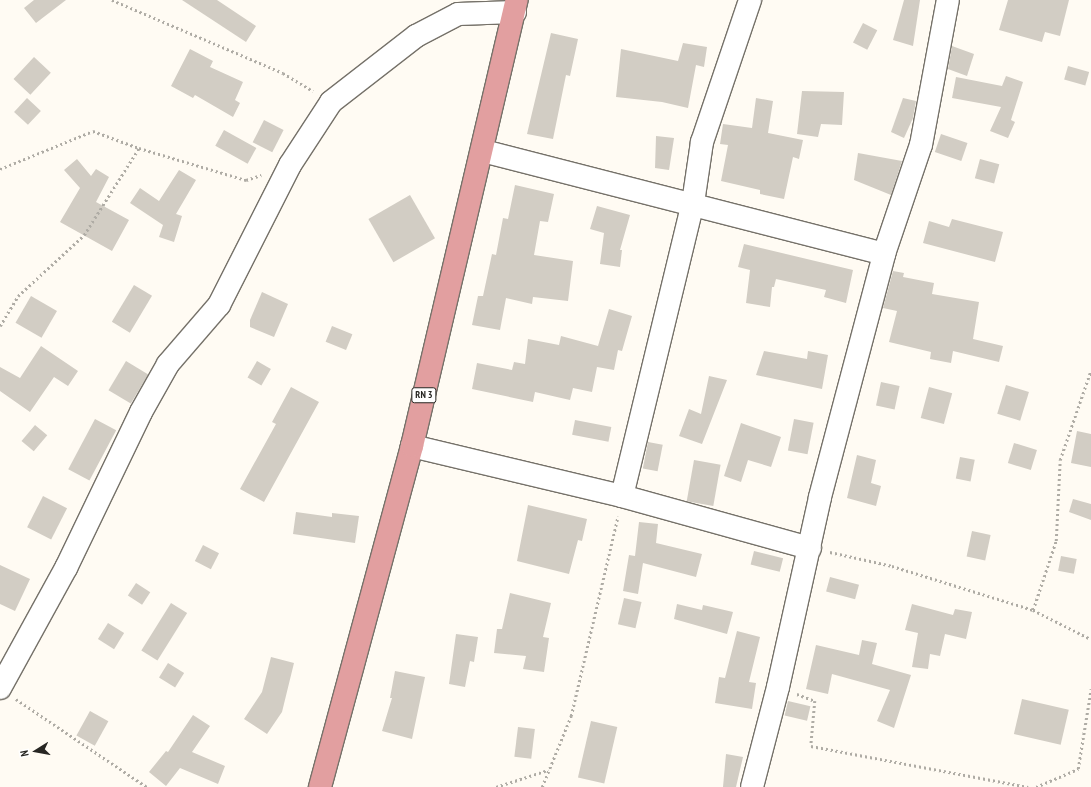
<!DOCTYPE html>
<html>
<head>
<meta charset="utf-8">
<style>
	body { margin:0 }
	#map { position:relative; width:1091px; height:787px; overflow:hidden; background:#fffbf3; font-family:"PT Sans Narrow",sans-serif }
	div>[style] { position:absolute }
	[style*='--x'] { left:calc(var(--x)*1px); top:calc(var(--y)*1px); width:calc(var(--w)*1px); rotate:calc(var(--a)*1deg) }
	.building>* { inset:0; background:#d2cdc4; transform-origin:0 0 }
	.path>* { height:2.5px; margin-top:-1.25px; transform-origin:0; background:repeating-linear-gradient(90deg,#afaca5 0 2px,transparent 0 5px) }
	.roads { filter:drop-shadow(1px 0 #757169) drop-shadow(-1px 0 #757169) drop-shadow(0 1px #757169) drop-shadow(0 -1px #757169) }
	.minor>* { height:22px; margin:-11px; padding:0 11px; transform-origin:11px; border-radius:11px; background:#fff }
	.major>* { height:22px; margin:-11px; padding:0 11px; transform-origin:11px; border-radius:11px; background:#e29fa0 }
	span { translate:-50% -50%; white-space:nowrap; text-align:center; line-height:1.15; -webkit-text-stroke:3px #fff; paint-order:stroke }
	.shield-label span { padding:1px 3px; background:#fff; border:1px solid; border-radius:3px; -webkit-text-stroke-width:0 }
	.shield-label { font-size:10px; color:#272622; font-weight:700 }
	.north { position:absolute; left:16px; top:731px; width:40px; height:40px; -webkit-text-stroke:3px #fff; paint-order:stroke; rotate:259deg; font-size:11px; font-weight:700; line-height:16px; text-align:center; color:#272622 }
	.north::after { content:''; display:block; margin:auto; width:14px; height:18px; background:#272622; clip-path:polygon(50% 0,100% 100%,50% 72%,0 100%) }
</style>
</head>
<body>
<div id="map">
	<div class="building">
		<div style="clip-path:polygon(34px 0,66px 0,36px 23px,24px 8px)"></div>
		<div style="clip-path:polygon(182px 0,217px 0,256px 26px,246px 42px)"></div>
		<div style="clip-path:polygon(904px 0,920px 0,913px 46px,893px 40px)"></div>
		<div style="clip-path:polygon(1008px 0,1069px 0,1060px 36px,1045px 32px,1042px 42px,999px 30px)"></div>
		<div style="left:863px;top:23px;width:16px;height:22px;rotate:27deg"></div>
		<div style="clip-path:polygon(551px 33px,578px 39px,570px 76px,566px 75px,553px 139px,527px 134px)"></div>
		<div style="clip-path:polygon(683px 43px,707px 47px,704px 67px,696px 65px,688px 108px,662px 102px,616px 97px,621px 49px,678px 61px)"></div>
		<div style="clip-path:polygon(952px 46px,974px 54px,967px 76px,948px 69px)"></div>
		<div style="clip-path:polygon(190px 49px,213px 61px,210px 67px,243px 82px,235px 100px,240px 103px,233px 117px,195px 95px,193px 98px,171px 86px)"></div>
		<div style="left:34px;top:57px;width:23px;height:30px;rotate:43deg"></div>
		<div style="left:1068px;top:66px;width:22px;height:14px;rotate:16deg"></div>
		<div style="clip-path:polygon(1006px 76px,1023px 82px,1011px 120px,1015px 122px,1008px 138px,990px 131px,1001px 107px,952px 98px,956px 77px,1002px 86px)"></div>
		<div style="clip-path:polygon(802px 91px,844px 92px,842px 125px,821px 124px,818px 137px,797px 134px)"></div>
		<div style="left:27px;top:98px;width:19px;height:19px;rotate:43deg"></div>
		<div style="clip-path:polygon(756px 98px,773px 101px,768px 133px,803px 140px,799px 159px,793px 157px,784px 199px,760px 194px,760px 190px,721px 181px,728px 145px,720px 144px,723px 124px,752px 128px)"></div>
		<div style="clip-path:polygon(903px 98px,916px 101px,913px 118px,904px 138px,891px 132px)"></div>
		<div style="left:264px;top:120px;width:22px;height:25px;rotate:27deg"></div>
		<div style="left:224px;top:130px;width:37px;height:18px;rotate:29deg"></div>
		<div style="left:941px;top:134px;width:28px;height:19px;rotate:19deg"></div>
		<div style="clip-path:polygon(656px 136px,674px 138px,669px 170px,655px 168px)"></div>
		<div style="clip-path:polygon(858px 153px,902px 161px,891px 195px,854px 180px)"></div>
		<div style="clip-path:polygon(77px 159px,91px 176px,96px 169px,109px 177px,96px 202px,129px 220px,112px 251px,60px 222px,80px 188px,64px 170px)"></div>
		<div style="left:980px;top:159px;width:20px;height:20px;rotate:15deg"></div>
		<div style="clip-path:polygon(179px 170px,196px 180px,176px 214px,182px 216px,174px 242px,159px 237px,163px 225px,130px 203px,140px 188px,159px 201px)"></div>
		<div style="clip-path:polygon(515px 185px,554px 194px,548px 222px,540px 221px,534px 255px,573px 261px,568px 301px,533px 297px,532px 304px,506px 298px,500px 330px,472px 325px,478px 296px,483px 296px,492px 254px,496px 255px,503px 218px,508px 219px)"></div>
		<div style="left:410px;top:195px;width:50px;height:48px;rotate:60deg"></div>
		<div style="clip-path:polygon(597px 206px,630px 215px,620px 250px,622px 250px,620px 267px,600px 264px,604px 233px,590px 229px)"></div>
		<div style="clip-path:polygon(952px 219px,1003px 232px,995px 262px,923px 243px,929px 221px,949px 227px)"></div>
		<div style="clip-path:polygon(744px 244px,853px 270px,846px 303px,824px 297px,826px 290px,776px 279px,774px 287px,772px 287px,770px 307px,746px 303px,750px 270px,738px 267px)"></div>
		<div style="clip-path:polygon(893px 271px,904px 273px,903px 277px,934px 283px,932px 294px,979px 302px,973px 339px,1003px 346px,999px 362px,953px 351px,951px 363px,930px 359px,931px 352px,889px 342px,897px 311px,883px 308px)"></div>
		<div style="left:134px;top:285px;width:21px;height:43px;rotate:31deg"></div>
		<div style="clip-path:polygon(262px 292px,288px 304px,274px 337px,250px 327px,250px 320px)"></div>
		<div style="left:31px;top:296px;width:30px;height:31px;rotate:30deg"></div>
		<div style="clip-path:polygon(609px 309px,632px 316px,622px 351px,618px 350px,614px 370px,597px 367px,592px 392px,573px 388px,570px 400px,535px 392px,533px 402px,472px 389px,477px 363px,512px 370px,514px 362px,525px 364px,528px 339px,559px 345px,561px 336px,598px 346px)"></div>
		<div style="left:332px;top:326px;width:22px;height:17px;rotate:22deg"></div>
		<div style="clip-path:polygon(41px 346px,78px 371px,68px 386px,54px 377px,30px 412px,0 391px,0 367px,20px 378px)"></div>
		<div style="clip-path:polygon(764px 351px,807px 359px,808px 351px,828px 355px,822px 389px,756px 375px)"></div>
		<div style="left:126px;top:361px;width:26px;height:34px;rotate:31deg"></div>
		<div style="left:257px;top:361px;width:16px;height:19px;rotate:30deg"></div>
		<div style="clip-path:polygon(709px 376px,727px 380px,702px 444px,679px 436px,689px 409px,701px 414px)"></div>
		<div style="left:881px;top:382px;width:19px;height:24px;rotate:12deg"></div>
		<div style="left:1006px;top:385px;width:24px;height:30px;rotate:17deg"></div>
		<div style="clip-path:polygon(291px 387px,319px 402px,264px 502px,240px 489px,276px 424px,272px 422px)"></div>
		<div style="left:929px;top:387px;width:24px;height:32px;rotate:15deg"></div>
		<div style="left:95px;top:419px;width:24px;height:57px;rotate:28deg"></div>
		<div style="left:794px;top:419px;width:20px;height:32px;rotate:11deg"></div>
		<div style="left:575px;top:420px;width:37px;height:15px;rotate:11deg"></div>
		<div style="clip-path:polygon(741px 423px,781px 437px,771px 467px,748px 460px,741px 482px,724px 476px)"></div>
		<div style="left:35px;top:425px;width:16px;height:21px;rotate:40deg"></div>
		<div style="clip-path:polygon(1077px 431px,1091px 434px,1091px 467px,1071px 463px)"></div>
		<div style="left:648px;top:442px;width:15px;height:27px;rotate:11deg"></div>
		<div style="left:1014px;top:443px;width:24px;height:21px;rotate:17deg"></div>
		<div style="clip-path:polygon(857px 455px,876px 460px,871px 483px,881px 486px,876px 506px,847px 498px)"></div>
		<div style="left:960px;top:457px;width:15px;height:22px;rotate:11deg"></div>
		<div style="left:694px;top:460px;width:27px;height:42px;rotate:10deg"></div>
		<div style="left:43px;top:496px;width:27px;height:35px;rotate:27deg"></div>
		<div style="clip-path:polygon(1073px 499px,1091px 504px,1091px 520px,1069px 512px)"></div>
		<div style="clip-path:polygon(528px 505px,587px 519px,582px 541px,578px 540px,569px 574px,517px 561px)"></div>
		<div style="clip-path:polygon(296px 512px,332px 517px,332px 513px,359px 516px,355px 543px,293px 534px)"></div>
		<div style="clip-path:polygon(639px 522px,658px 524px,656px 543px,702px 554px,696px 577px,643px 563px,638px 594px,623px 591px,629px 555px,635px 556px)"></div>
		<div style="left:972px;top:531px;width:19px;height:26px;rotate:12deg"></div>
		<div style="left:203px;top:545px;width:18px;height:18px;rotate:27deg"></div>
		<div style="left:754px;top:551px;width:30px;height:14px;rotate:14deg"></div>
		<div style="left:1061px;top:556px;width:16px;height:15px;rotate:11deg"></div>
		<div style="clip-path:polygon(0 565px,30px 579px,15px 611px,0 604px)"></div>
		<div style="left:830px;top:577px;width:30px;height:15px;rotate:15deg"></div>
		<div style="left:136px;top:583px;width:17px;height:15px;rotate:33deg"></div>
		<div style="clip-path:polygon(510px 593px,551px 603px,543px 637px,549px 638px,544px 672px,523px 669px,526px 656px,494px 653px,497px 629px,502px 629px)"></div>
		<div style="left:624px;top:598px;width:18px;height:27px;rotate:13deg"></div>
		<div style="left:171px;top:603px;width:19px;height:56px;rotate:32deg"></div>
		<div style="clip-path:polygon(677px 604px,702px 610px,703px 605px,733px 612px,727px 634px,674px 619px)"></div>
		<div style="clip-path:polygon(912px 604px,953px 615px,955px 609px,972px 612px,966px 639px,945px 634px,940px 656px,930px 654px,928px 669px,912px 667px,918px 633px,905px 630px)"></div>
		<div style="left:108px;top:623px;width:19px;height:19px;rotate:32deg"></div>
		<div style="clip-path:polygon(737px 631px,760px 637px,749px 682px,756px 683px,752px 709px,715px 703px,719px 677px,725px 678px)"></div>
		<div style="clip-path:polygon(456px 634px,478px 637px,474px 662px,470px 661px,465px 687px,449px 684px)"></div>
		<div style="clip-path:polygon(862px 640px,877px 643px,872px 664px,911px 675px,894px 728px,877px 721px,890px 690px,832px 674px,828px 694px,806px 689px,816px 645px,859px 655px)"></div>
		<div style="clip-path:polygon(271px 657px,294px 663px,282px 712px,267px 734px,244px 719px,262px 692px)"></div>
		<div style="left:168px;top:663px;width:19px;height:17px;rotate:32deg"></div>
		<div style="clip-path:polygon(395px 671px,425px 677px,412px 739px,382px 731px,392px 698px,390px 698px)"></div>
		<div style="left:1022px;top:699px;width:48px;height:36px;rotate:13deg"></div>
		<div style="left:788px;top:701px;width:23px;height:15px;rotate:13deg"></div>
		<div style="left:90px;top:711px;width:21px;height:28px;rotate:29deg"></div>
		<div style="clip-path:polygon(193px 715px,210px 726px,192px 752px,225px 766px,218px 784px,180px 768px,166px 786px,149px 772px,166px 751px,168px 752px)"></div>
		<div style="left:591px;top:721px;width:27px;height:58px;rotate:13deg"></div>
		<div style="left:518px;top:727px;width:17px;height:30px;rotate:7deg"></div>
		<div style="clip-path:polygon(726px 754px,743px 757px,736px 787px,723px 787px)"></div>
	</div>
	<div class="path">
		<div style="--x:112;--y:0;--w:186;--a:23.1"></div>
		<div style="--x:283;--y:73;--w:35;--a:31"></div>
		<div style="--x:0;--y:169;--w:100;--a:-22.2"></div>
		<div style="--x:93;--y:131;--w:49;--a:20.3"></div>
		<div style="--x:0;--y:326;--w:35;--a:-59"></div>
		<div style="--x:18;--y:296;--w:90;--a:-42.7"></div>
		<div style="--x:84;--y:235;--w:103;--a:-57.7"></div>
		<div style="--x:139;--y:148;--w:112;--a:16.7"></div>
		<div style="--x:246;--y:180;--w:16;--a:-18"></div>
		<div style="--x:830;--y:552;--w:64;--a:12.7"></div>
		<div style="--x:892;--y:566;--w:148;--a:17.3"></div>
		<div style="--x:1033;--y:610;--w:65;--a:26.6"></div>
		<div style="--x:1033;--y:610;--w:73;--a:-71.6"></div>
		<div style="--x:1056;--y:541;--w:81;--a:-87.2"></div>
		<div style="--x:1060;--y:460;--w:95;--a:-71"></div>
		<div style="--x:797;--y:694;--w:19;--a:21"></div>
		<div style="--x:815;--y:701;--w:45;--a:95.1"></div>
		<div style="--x:811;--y:746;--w:221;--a:10.7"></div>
		<div style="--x:16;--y:699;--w:158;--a:33.9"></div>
		<div style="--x:496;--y:787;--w:55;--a:-18.1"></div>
		<div style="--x:542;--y:787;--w:77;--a:-67.8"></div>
		<div style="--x:571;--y:716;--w:205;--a:-76.8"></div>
		<div style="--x:1036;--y:787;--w:46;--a:-23.2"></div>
		<div style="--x:1078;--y:769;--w:81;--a:-80.8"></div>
	</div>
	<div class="roads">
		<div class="minor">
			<div style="--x:483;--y:151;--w:414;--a:14.4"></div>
			<div style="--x:412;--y:446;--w:216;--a:13.4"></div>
			<div style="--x:622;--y:496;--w:195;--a:15.5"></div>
			<div style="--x:622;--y:496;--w:301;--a:-76.4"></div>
			<div style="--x:693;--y:203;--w:62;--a:-81.6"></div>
			<div style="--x:702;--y:142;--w:150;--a:-71.3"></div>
			<div style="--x:0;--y:688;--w:137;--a:-61.2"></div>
			<div style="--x:66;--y:568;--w:173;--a:-64.3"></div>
			<div style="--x:141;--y:412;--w:55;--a:-60.6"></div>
			<div style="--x:168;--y:364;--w:78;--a:-49.2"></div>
			<div style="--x:219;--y:305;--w:157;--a:-63.1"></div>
			<div style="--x:290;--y:165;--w:75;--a:-56.9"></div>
			<div style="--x:331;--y:102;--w:108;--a:-37.8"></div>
			<div style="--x:416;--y:36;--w:47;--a:-27.6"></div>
			<div style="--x:458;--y:14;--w:57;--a:-2"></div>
			<div style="--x:752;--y:787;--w:103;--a:-75.4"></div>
			<div style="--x:778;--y:687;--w:195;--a:-77.5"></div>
			<div style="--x:820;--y:497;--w:251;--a:-75.2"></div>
			<div style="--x:884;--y:254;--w:115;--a:-71.3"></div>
			<div style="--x:921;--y:145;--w:147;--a:-79.5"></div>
		</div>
		<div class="major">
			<div style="--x:320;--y:787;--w:353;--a:-74.9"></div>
			<div style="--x:412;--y:446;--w:458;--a:-76.8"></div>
		</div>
	</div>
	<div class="shield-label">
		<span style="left:424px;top:395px">RN 3</span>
	</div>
	<div class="north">N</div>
</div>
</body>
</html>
